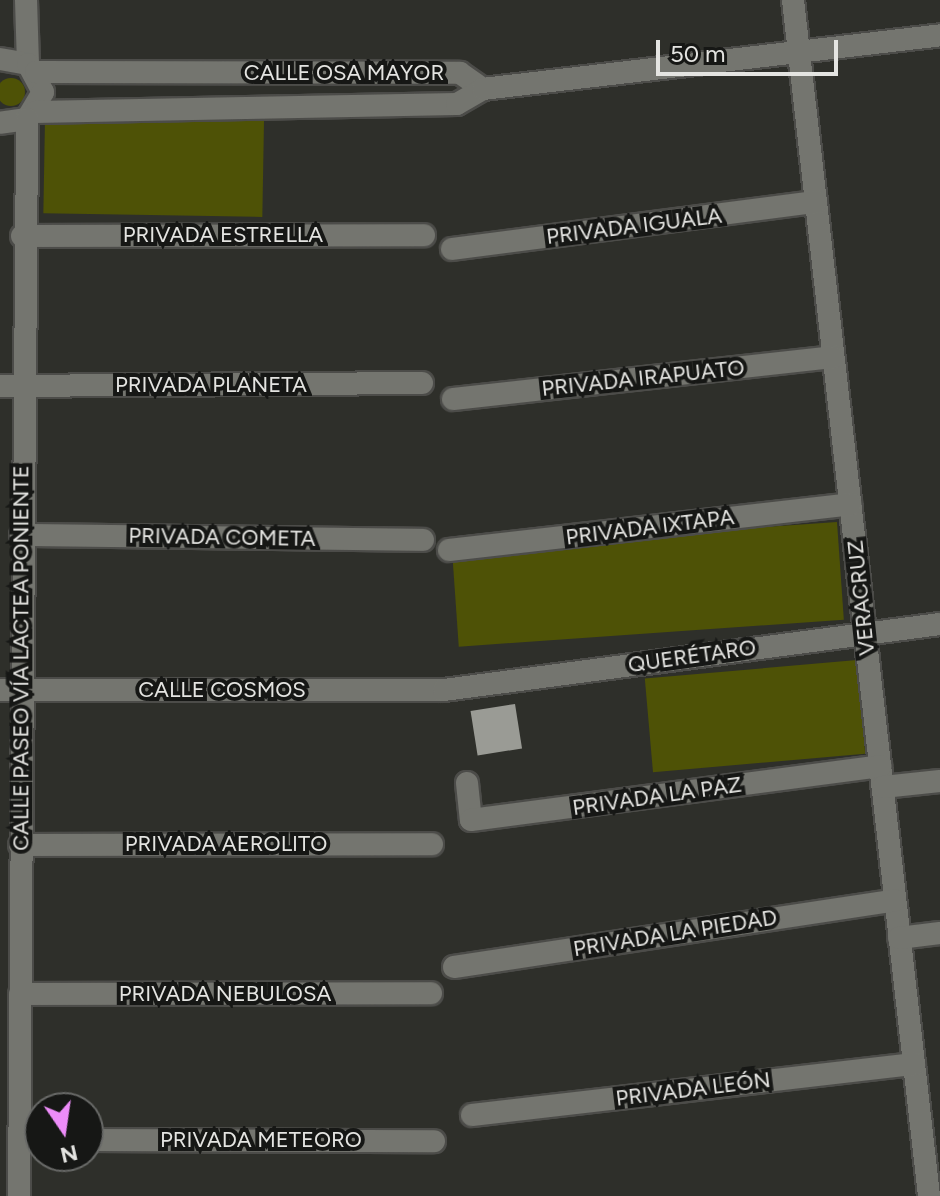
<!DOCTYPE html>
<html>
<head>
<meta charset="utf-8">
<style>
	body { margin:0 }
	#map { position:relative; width:940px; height:1196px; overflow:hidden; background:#2e2f2a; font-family:Figtree,sans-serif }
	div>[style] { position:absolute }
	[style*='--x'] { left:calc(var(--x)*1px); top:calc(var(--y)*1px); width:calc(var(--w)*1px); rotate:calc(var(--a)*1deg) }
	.green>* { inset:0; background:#4e5206; transform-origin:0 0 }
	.round { border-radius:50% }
	.building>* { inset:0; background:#9a9b95; transform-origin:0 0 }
	.roads { filter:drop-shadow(2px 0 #4c4c49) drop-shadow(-2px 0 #4c4c49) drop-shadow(0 2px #4c4c49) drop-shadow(0 -2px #4c4c49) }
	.minor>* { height:22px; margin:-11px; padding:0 11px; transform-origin:11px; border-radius:11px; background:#74756f }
	.tertiary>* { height:22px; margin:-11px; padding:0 11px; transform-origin:11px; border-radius:11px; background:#74756f }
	span { translate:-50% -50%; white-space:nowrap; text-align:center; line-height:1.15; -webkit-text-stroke:8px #161715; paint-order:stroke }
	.street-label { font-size:22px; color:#e4e4e1 }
	.north { position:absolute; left:24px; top:1092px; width:80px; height:80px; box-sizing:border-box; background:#161715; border:2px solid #686967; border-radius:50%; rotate:167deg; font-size:22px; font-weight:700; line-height:32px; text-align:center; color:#e4e4e1 }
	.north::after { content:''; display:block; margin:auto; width:28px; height:36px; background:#ed8cf9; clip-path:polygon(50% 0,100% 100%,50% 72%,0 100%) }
	.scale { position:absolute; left:656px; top:40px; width:182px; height:36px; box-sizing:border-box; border:4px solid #e4e4e1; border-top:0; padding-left:10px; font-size:24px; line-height:28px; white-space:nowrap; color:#e4e4e1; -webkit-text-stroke:6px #161715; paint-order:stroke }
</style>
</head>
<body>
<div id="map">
	<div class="green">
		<div class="round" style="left:-3px;top:78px;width:28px;height:28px"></div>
		<div style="left:264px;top:121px;width:96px;height:219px;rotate:91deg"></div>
		<div style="left:837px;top:522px;width:98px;height:386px;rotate:86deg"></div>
		<div style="left:857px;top:660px;width:94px;height:213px;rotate:85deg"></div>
	</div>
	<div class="building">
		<div style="left:515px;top:704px;width:45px;height:45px;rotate:81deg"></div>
	</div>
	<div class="roads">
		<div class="minor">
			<div style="--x:793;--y:0;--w:1204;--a:83.51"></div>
			<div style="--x:22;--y:236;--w:402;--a:-0.1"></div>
			<div style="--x:452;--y:249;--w:367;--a:-7.4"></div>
			<div style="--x:0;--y:386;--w:422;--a:-0.4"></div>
			<div style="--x:453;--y:399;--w:382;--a:-6.3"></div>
			<div style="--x:21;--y:535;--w:402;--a:0.7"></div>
			<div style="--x:449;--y:550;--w:404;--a:-6.5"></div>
			<div style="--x:0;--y:690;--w:444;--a:0"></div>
			<div style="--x:444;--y:690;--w:500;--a:-7.58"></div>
			<div style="--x:467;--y:783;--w:37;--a:84"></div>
			<div style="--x:471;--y:820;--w:413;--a:-7.5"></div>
			<div style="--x:883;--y:787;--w:57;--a:-6"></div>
			<div style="--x:20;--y:845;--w:412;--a:-0.1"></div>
			<div style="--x:899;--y:938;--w:41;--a:-7"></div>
			<div style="--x:454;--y:967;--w:446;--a:-8.6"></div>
			<div style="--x:20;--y:994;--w:411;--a:-0.1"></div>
			<div style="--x:472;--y:1115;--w:445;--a:-6.6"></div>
			<div style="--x:19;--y:1139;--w:21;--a:0"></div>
			<div style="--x:88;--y:1140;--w:346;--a:0.2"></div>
		</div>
		<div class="tertiary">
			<div style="--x:26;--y:0;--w:64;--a:88.2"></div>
			<div style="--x:0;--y:59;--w:28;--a:10"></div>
			<div style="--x:28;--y:64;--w:32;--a:62"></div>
			<div style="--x:43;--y:92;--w:31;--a:121"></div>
			<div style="--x:27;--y:119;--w:27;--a:172"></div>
			<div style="--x:36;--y:72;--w:424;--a:0.1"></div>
			<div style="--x:460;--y:73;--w:28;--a:35"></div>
			<div style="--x:35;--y:112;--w:422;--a:-1.1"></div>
			<div style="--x:457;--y:104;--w:30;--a:-30"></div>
			<div style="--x:483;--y:89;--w:460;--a:-6.7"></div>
			<div style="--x:19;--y:1196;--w:1077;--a:-89.57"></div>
		</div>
	</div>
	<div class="street-label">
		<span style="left:344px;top:73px">CALLE OSA MAYOR</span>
		<span style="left:634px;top:226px;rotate:-7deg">PRIVADA IGUALA</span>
		<span style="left:223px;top:235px">PRIVADA ESTRELLA</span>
		<span style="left:643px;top:378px;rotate:-6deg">PRIVADA IRAPUATO</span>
		<span style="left:211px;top:385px">PRIVADA PLANETA</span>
		<span style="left:650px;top:527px;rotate:-7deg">PRIVADA IXTAPA</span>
		<span style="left:222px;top:537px;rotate:1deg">PRIVADA COMETA</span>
		<span style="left:861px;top:598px;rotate:-96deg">VERACRUZ</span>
		<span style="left:692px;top:656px;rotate:-8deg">QUERÉTARO</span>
		<span style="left:21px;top:658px;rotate:-90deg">CALLE PASEO VÍA LACTEA PONIENTE</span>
		<span style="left:222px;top:690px">CALLE COSMOS</span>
		<span style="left:657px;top:796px;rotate:-8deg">PRIVADA LA PAZ</span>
		<span style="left:226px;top:844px">PRIVADA AEROLITO</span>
		<span style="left:675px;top:933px;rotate:-9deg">PRIVADA LA PIEDAD</span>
		<span style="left:225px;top:994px">PRIVADA NEBULOSA</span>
		<span style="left:693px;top:1089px;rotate:-7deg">PRIVADA LEÓN</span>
		<span style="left:261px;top:1140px">PRIVADA METEORO</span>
	</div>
	<div class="north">N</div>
	<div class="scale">50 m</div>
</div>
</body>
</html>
